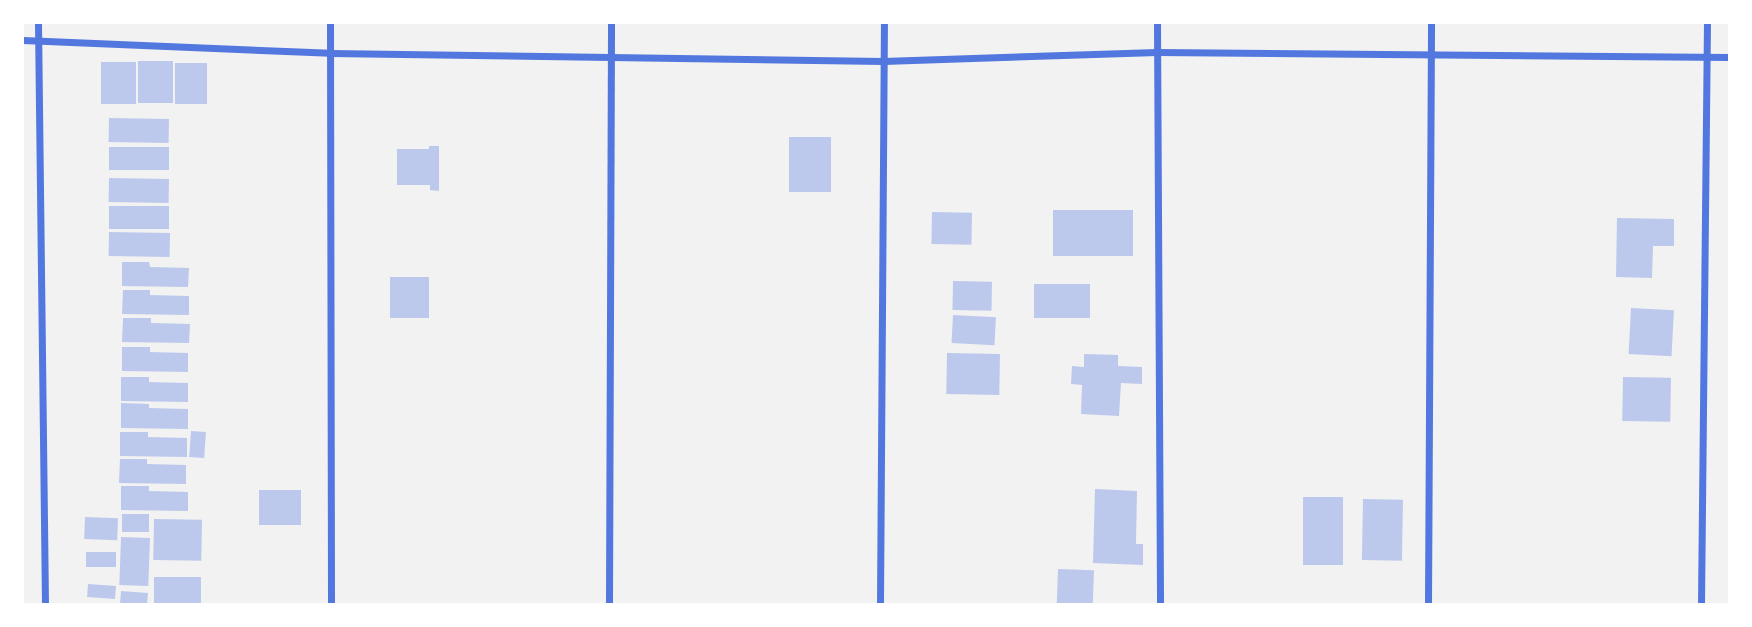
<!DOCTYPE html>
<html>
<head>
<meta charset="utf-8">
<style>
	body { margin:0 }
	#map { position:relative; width:1752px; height:627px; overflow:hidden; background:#f2f2f2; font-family:Roboto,sans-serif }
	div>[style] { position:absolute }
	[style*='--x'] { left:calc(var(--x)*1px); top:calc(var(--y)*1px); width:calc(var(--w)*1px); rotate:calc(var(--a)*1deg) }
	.building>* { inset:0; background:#bdc9ec; transform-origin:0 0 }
	.minor>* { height:7px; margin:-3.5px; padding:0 3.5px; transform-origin:3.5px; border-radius:3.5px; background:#5277de }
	span { translate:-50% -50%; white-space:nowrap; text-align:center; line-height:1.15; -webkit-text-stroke:6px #fff; paint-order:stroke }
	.frame { position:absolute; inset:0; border:24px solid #fff; pointer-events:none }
</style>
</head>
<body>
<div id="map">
	<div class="building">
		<div style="left:138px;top:61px;width:35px;height:42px"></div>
		<div style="left:136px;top:62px;width:42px;height:35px;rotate:90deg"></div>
		<div style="left:175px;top:63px;width:32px;height:41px"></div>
		<div style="left:109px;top:118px;width:60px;height:24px;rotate:1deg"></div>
		<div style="left:789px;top:137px;width:42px;height:55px"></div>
		<div style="clip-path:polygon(429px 146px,439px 146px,439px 191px,430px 190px,430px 185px,397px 185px,397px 149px,429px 149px)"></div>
		<div style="left:109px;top:147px;width:60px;height:23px"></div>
		<div style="left:109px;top:178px;width:60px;height:24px;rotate:1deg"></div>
		<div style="left:109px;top:206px;width:60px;height:23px"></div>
		<div style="left:1053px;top:210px;width:80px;height:46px"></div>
		<div style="left:932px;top:212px;width:40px;height:32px;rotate:1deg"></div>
		<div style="clip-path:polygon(1617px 218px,1674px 219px,1674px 246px,1653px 246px,1652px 278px,1616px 277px)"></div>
		<div style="left:109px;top:232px;width:61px;height:24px;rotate:1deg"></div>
		<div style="clip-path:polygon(122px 262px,149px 262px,150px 267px,189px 268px,188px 287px,122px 286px)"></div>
		<div style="left:390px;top:277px;width:39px;height:41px"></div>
		<div style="left:953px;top:281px;width:39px;height:29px;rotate:1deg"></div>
		<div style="left:1034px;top:284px;width:56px;height:34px"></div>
		<div style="clip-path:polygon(123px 290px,150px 290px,150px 295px,189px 296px,189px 315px,122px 314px)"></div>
		<div style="left:1631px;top:308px;width:43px;height:46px;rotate:3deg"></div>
		<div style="left:953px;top:315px;width:43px;height:28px;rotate:3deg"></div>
		<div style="clip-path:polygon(123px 318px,151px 318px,151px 323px,190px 324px,189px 343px,122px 342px)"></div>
		<div style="clip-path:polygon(122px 347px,150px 347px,150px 352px,188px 353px,188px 372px,122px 371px)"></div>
		<div style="left:947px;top:353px;width:53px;height:41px;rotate:1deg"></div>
		<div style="clip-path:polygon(1084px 354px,1118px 355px,1118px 366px,1142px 367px,1142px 384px,1121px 383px,1119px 416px,1081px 414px,1082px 385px,1071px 384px,1072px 366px,1084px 367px)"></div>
		<div style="clip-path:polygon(121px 377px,149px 377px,149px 382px,188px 383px,188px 402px,121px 401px)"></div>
		<div style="left:1623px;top:377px;width:48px;height:44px;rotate:1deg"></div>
		<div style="clip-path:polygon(121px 403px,149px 404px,149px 408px,188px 409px,188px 429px,121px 428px)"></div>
		<div style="left:191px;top:431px;width:15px;height:26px;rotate:4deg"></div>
		<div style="clip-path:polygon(120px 432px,148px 432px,148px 437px,187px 438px,187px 457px,120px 456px)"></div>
		<div style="clip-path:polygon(120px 459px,147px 459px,147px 464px,186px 465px,186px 484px,119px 483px)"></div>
		<div style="clip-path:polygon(121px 486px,149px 486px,149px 491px,188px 492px,188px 511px,121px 510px)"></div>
		<div style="clip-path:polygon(1095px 489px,1137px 491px,1136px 544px,1143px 544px,1143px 565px,1093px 563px)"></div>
		<div style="left:259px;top:490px;width:42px;height:35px"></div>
		<div style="left:1303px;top:497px;width:40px;height:68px"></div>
		<div style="left:1363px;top:499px;width:40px;height:61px;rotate:1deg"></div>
		<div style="left:122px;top:514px;width:27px;height:18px"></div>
		<div style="left:85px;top:517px;width:33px;height:22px;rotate:2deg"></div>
		<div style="left:154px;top:519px;width:48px;height:41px;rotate:1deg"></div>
		<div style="left:121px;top:537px;width:29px;height:48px;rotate:2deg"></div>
		<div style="left:116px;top:552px;width:15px;height:30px;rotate:90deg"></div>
		<div style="left:1058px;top:569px;width:36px;height:35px;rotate:2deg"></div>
		<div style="left:154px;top:577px;width:47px;height:27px"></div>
		<div style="left:88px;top:584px;width:28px;height:13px;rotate:4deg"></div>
		<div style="clip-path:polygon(121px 591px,148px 593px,147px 604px,120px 604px)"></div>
	</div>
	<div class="minor">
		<div style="--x:38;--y:23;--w:581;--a:89.31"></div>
		<div style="--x:330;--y:23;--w:581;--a:89.9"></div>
		<div style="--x:1157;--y:23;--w:581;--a:89.7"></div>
		<div style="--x:23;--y:40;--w:307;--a:2.4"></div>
		<div style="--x:330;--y:53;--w:553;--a:0.83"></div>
		<div style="--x:883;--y:61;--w:274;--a:-1.9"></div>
		<div style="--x:1157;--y:52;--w:572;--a:0.5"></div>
		<div style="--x:609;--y:604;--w:581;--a:-89.8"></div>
		<div style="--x:880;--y:604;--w:581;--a:-89.61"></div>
		<div style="--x:1428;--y:604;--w:581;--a:-89.7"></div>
		<div style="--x:1701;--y:604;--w:581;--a:-89.41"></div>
	</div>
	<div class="frame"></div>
</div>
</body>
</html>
